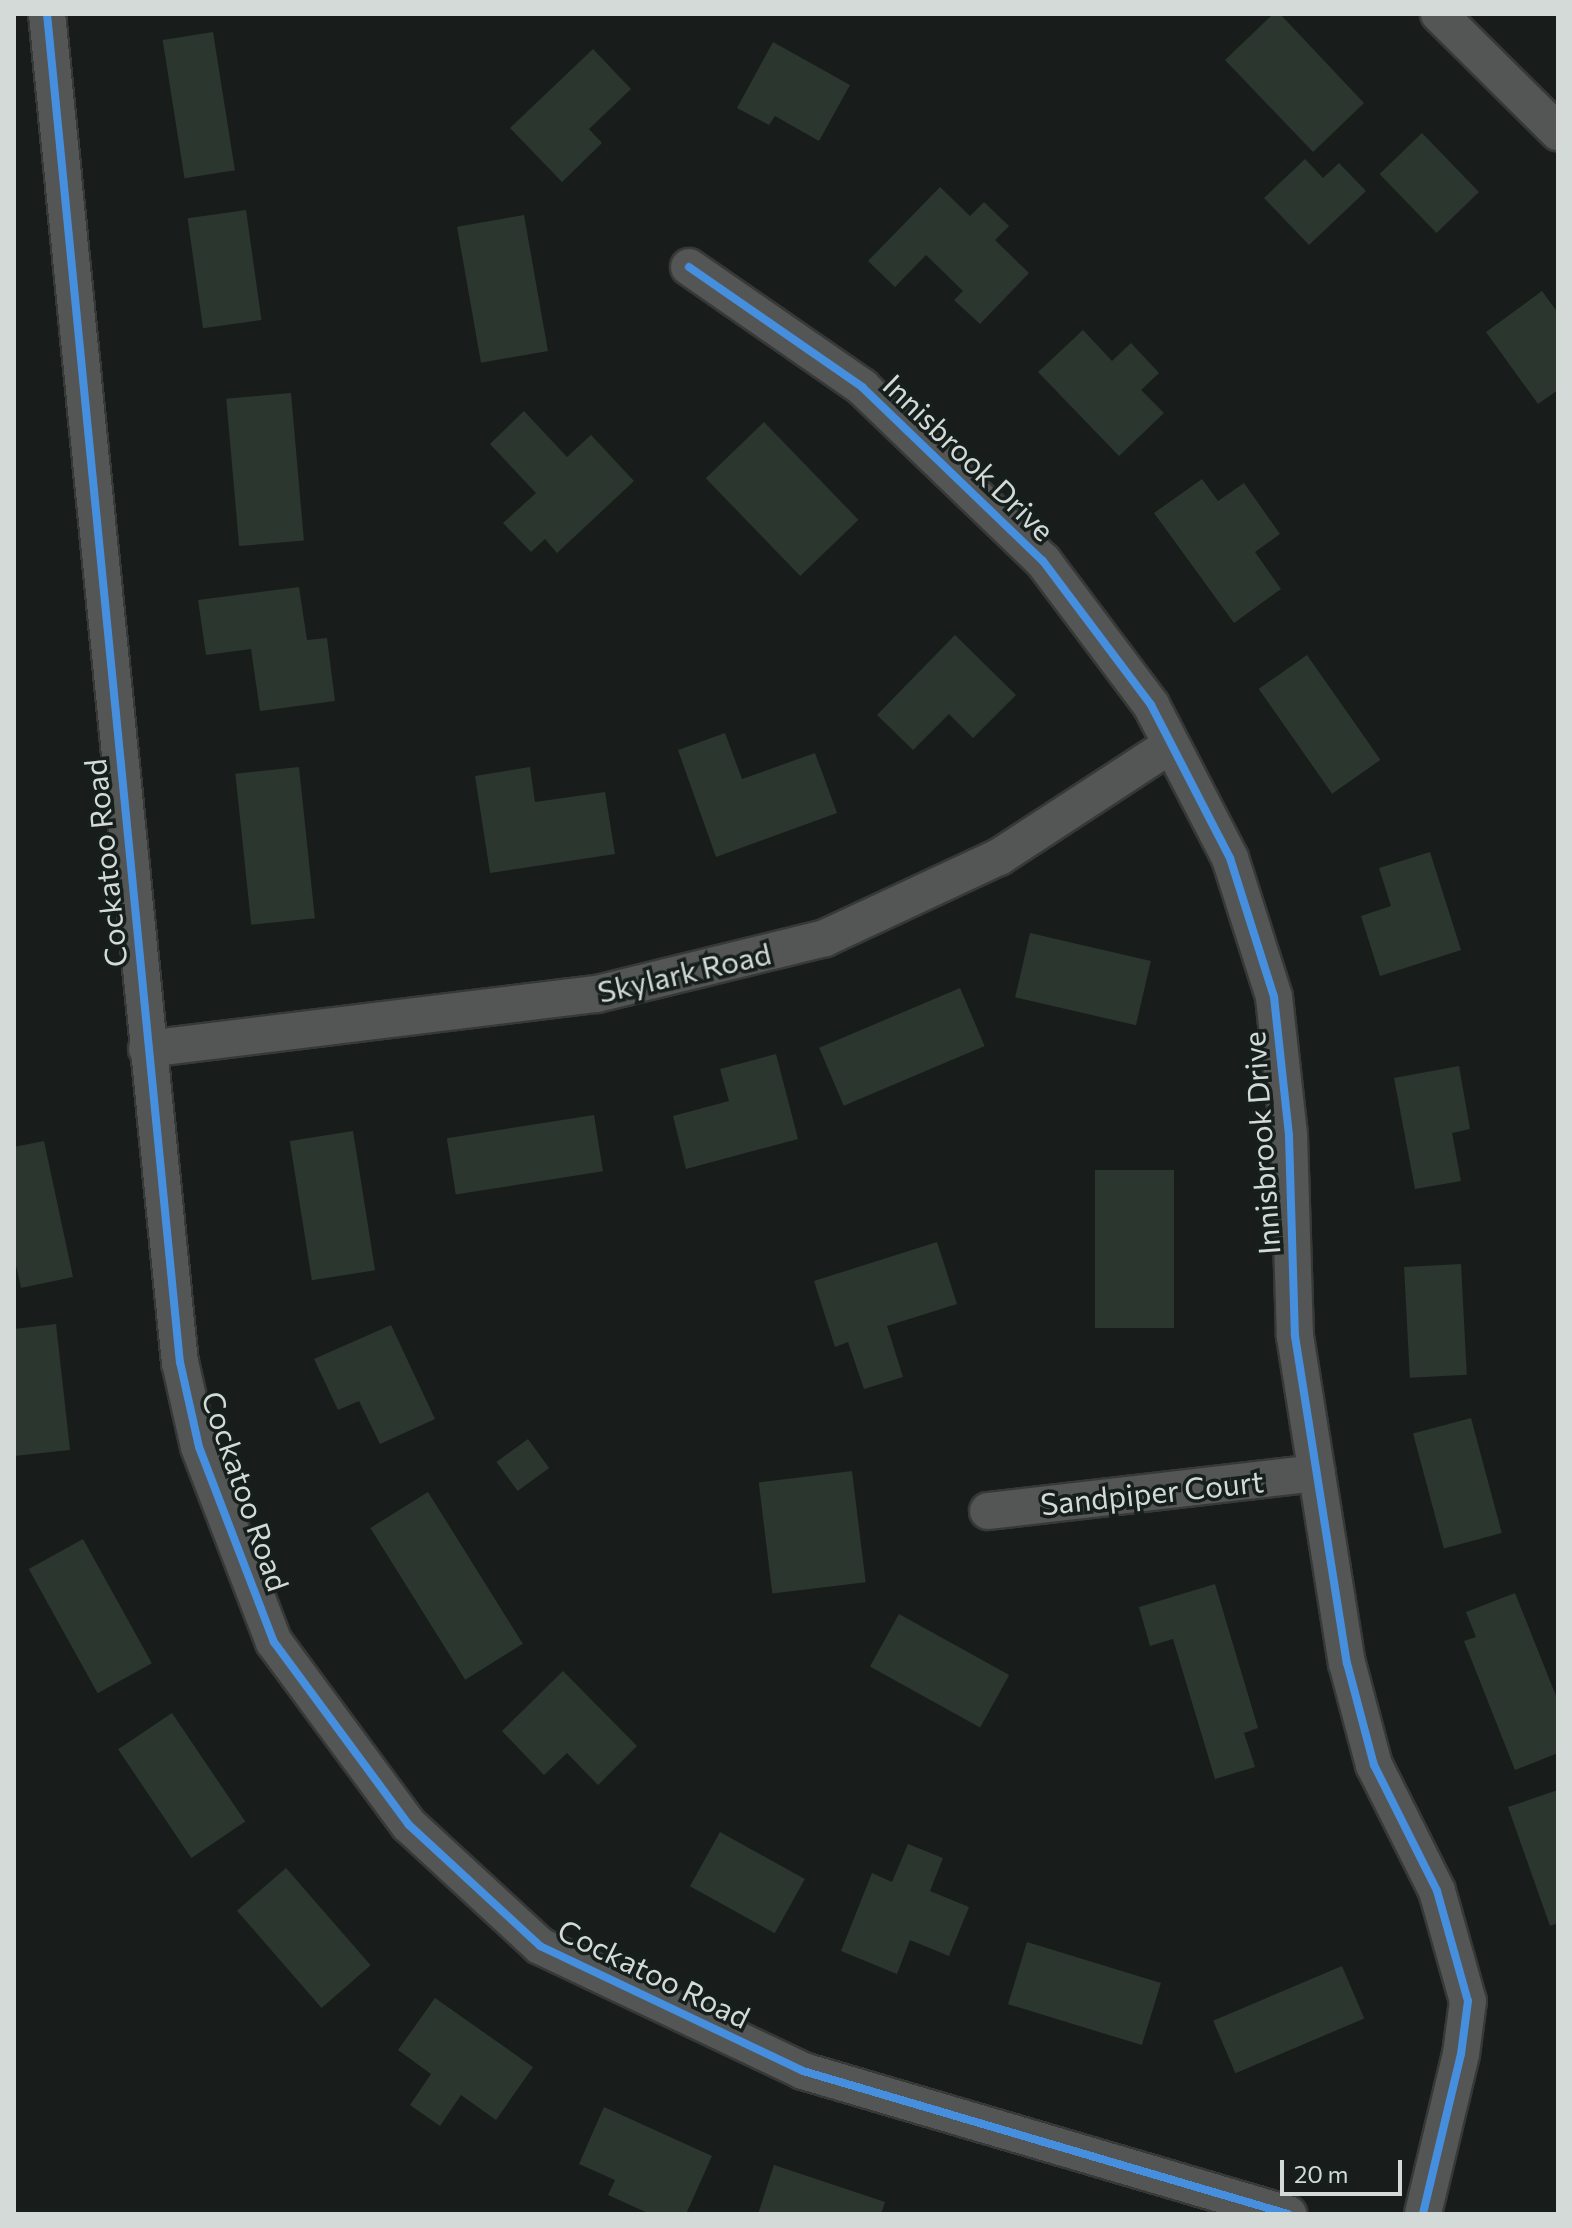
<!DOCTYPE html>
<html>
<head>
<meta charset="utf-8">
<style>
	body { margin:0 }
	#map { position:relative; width:1572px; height:2228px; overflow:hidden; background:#181d1b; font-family:Commissioner,sans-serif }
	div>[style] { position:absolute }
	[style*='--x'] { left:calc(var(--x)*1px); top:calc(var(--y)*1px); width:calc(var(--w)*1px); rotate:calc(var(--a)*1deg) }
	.building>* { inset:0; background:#2b362e; transform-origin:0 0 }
	.roads { filter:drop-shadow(2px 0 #363937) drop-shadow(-2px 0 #363937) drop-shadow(0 2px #363937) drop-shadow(0 -2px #363937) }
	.minor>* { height:36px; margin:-18px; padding:0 18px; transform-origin:18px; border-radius:18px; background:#535655 }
	.cycleway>* { height:8px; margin:-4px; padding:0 4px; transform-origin:4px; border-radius:4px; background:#468fdf }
	span { translate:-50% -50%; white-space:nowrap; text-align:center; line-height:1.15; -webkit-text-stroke:7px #161f1c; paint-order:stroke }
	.street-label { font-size:30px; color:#d4dad8 }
	.frame { position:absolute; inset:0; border:16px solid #d4dad8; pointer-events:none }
	.scale { position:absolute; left:1280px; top:2160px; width:122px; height:36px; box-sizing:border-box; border:4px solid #d4dad8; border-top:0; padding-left:10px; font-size:24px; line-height:28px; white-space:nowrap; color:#d4dad8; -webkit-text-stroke:6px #161f1c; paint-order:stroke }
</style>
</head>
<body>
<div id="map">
	<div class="building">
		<div style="clip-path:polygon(1273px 14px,1280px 14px,1364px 103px,1313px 152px,1225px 60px)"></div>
		<div style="left:213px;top:32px;width:140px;height:51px;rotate:81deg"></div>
		<div style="clip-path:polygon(773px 42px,850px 85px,819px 141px,775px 116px,769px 125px,737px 108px)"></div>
		<div style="clip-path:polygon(593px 49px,631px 89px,589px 129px,602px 143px,562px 182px,510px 128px)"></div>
		<div style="left:1422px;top:133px;width:82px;height:59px;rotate:46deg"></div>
		<div style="clip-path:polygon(1305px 159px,1323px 178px,1339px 163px,1366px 191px,1309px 245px,1264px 198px)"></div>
		<div style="clip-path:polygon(940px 187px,970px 216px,984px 202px,1009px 226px,995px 240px,1029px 273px,980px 324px,954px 300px,963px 291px,926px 255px,895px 287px,868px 261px)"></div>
		<div style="left:246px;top:210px;width:111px;height:59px;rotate:82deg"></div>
		<div style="left:524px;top:215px;width:138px;height:68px;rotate:80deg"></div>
		<div style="clip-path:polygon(1542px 291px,1558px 313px,1558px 390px,1538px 404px,1486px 332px)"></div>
		<div style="clip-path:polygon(1083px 330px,1112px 361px,1131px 343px,1159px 373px,1141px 390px,1164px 413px,1119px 456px,1038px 372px)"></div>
		<div style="left:291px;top:393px;width:148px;height:65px;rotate:85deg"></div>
		<div style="clip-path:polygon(524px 411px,567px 457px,591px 435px,634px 481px,557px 553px,545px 539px,531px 552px,503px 523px,536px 493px,490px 444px)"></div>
		<div style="left:764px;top:422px;width:136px;height:81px;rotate:46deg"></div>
		<div style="clip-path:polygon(1202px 479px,1218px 501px,1244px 483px,1280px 534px,1255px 552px,1281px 589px,1234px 623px,1154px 513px)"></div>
		<div style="clip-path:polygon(299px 587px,307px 640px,327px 638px,335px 701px,260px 711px,251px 649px,206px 655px,198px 600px)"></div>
		<div style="clip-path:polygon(955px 635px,1016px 695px,973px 738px,949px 714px,913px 750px,877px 715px)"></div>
		<div style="left:1307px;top:655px;width:128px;height:59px;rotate:55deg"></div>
		<div style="clip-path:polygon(725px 733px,742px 779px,815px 753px,837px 813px,716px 857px,678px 750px)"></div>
		<div style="left:299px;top:767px;width:152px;height:64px;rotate:84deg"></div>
		<div style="clip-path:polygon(530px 767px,535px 802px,605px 792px,615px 854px,490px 873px,475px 776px)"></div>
		<div style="clip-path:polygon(1430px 852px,1461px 950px,1380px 976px,1361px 916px,1391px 906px,1379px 868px)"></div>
		<div style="left:1030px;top:933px;width:124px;height:66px;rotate:13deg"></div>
		<div style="left:960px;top:988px;width:63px;height:153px;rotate:67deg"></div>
		<div style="clip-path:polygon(776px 1054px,798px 1139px,686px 1169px,673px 1116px,729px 1101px,720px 1069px)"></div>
		<div style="clip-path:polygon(1459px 1066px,1470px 1129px,1452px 1133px,1461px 1181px,1415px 1189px,1394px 1078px)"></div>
		<div style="left:594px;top:1115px;width:57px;height:149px;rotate:81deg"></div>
		<div style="left:353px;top:1131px;width:141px;height:64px;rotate:81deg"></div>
		<div style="clip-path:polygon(44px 1141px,73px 1277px,21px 1288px,14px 1256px,14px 1147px)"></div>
		<div style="left:1095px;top:1170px;width:79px;height:158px"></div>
		<div style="clip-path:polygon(937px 1242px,957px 1304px,887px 1326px,903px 1377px,864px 1389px,848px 1342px,835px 1347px,814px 1281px)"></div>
		<div style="left:1461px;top:1264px;width:111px;height:57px;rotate:87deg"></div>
		<div style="clip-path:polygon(56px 1324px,70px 1450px,14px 1456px,14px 1329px)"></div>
		<div style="clip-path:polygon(391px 1325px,435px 1419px,380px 1444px,359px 1401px,338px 1410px,314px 1359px)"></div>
		<div style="left:1471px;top:1418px;width:119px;height:60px;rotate:75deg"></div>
		<div style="left:528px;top:1439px;width:36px;height:39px;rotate:54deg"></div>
		<div style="left:852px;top:1471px;width:112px;height:94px;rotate:83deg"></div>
		<div style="left:428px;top:1492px;width:179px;height:68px;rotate:58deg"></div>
		<div style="left:83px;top:1539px;width:142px;height:62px;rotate:61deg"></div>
		<div style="clip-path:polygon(1215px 1584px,1258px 1728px,1244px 1733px,1255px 1767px,1215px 1779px,1173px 1639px,1150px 1646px,1139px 1607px)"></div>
		<div style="clip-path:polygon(1515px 1593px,1558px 1701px,1558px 1753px,1515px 1770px,1464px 1641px,1476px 1637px,1466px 1612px)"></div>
		<div style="left:899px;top:1614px;width:126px;height:60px;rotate:29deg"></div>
		<div style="clip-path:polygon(563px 1671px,637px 1746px,598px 1785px,567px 1753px,544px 1775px,502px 1731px)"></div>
		<div style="left:172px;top:1713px;width:131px;height:65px;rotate:56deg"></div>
		<div style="clip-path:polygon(1558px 1790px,1558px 1923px,1550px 1926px,1508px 1807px)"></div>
		<div style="left:720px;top:1832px;width:97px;height:62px;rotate:29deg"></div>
		<div style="clip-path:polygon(908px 1844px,943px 1858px,930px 1891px,969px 1907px,949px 1956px,910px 1940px,897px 1974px,841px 1951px,872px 1873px,892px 1882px)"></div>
		<div style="left:286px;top:1868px;width:129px;height:65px;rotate:49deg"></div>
		<div style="left:1027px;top:1942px;width:140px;height:65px;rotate:17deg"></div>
		<div style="left:1342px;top:1966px;width:57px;height:140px;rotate:67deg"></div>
		<div style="clip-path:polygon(435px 1998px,533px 2067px,496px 2120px,461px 2095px,440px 2126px,410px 2105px,431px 2074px,398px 2050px)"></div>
		<div style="clip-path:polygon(604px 2107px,712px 2156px,686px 2214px,650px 2214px,608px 2195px,615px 2180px,579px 2164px)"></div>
		<div style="clip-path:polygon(774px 2165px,885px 2202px,881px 2214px,758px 2214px)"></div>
	</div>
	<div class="roads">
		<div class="minor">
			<div style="--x:47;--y:14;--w:1355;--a:84.37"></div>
			<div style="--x:180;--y:1362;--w:87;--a:77.4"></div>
			<div style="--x:199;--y:1447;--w:209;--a:69"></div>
			<div style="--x:274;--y:1642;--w:227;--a:53.6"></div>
			<div style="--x:409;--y:1825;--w:178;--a:42.7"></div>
			<div style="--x:540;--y:1946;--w:291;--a:25.4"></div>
			<div style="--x:803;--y:2071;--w:506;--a:16.43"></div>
			<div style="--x:1439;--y:14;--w:168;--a:44.8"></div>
			<div style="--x:689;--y:267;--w:211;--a:34.7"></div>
			<div style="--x:862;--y:387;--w:251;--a:43.9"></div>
			<div style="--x:1043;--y:561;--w:180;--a:53.1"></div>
			<div style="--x:1151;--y:705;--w:172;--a:62.7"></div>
			<div style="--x:1230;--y:858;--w:146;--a:72.4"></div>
			<div style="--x:1274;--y:997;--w:140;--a:83.8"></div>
			<div style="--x:1289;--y:1136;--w:200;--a:88.3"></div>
			<div style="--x:1295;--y:1336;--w:331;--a:81"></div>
			<div style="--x:1347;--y:1663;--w:106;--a:75.2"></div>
			<div style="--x:1374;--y:1765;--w:141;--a:63.4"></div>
			<div style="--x:1437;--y:1891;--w:114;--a:74.3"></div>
			<div style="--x:1468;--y:2001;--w:53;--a:97.5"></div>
			<div style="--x:1461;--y:2054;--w:164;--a:103.4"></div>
			<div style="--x:147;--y:1049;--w:453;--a:-7"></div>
			<div style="--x:597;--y:994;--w:235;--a:-13.8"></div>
			<div style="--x:825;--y:938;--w:192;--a:-25"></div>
			<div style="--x:999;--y:857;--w:205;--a:-33.1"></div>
			<div style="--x:988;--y:1511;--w:331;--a:-6.6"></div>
		</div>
	</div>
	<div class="cycleway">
		<div style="--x:47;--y:14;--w:1355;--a:84.37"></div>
		<div style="--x:180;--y:1362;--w:87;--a:77.4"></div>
		<div style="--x:199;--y:1447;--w:209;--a:69"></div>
		<div style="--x:274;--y:1642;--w:227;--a:53.6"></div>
		<div style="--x:409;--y:1825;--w:178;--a:42.7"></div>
		<div style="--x:540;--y:1946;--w:291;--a:25.4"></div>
		<div style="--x:803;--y:2071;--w:506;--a:16.43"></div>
		<div style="--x:689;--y:267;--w:211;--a:34.7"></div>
		<div style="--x:862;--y:387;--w:251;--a:43.9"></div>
		<div style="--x:1043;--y:561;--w:180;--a:53.1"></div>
		<div style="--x:1151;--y:705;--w:172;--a:62.7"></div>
		<div style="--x:1230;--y:858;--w:146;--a:72.4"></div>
		<div style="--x:1274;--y:997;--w:140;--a:83.8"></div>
		<div style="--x:1289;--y:1136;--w:200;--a:88.3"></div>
		<div style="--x:1295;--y:1336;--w:331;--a:81"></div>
		<div style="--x:1347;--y:1663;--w:106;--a:75.2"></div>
		<div style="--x:1374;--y:1765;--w:141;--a:63.4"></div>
		<div style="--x:1437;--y:1891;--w:114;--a:74.3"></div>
		<div style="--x:1468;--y:2001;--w:53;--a:97.5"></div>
		<div style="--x:1461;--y:2054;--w:164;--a:103.4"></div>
	</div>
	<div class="street-label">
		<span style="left:969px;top:457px;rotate:44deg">Innisbrook Drive</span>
		<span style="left:105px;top:863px;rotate:-96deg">Cockatoo Road</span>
		<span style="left:684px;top:972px;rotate:-13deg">Skylark Road</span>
		<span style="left:1261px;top:1143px;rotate:-94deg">Innisbrook Drive</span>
		<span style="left:246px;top:1491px;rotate:71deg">Cockatoo Road</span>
		<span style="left:1152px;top:1492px;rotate:-6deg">Sandpiper Court</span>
		<span style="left:654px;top:1973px;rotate:26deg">Cockatoo Road</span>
	</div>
	<div class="frame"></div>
	<div class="scale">20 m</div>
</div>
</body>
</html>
